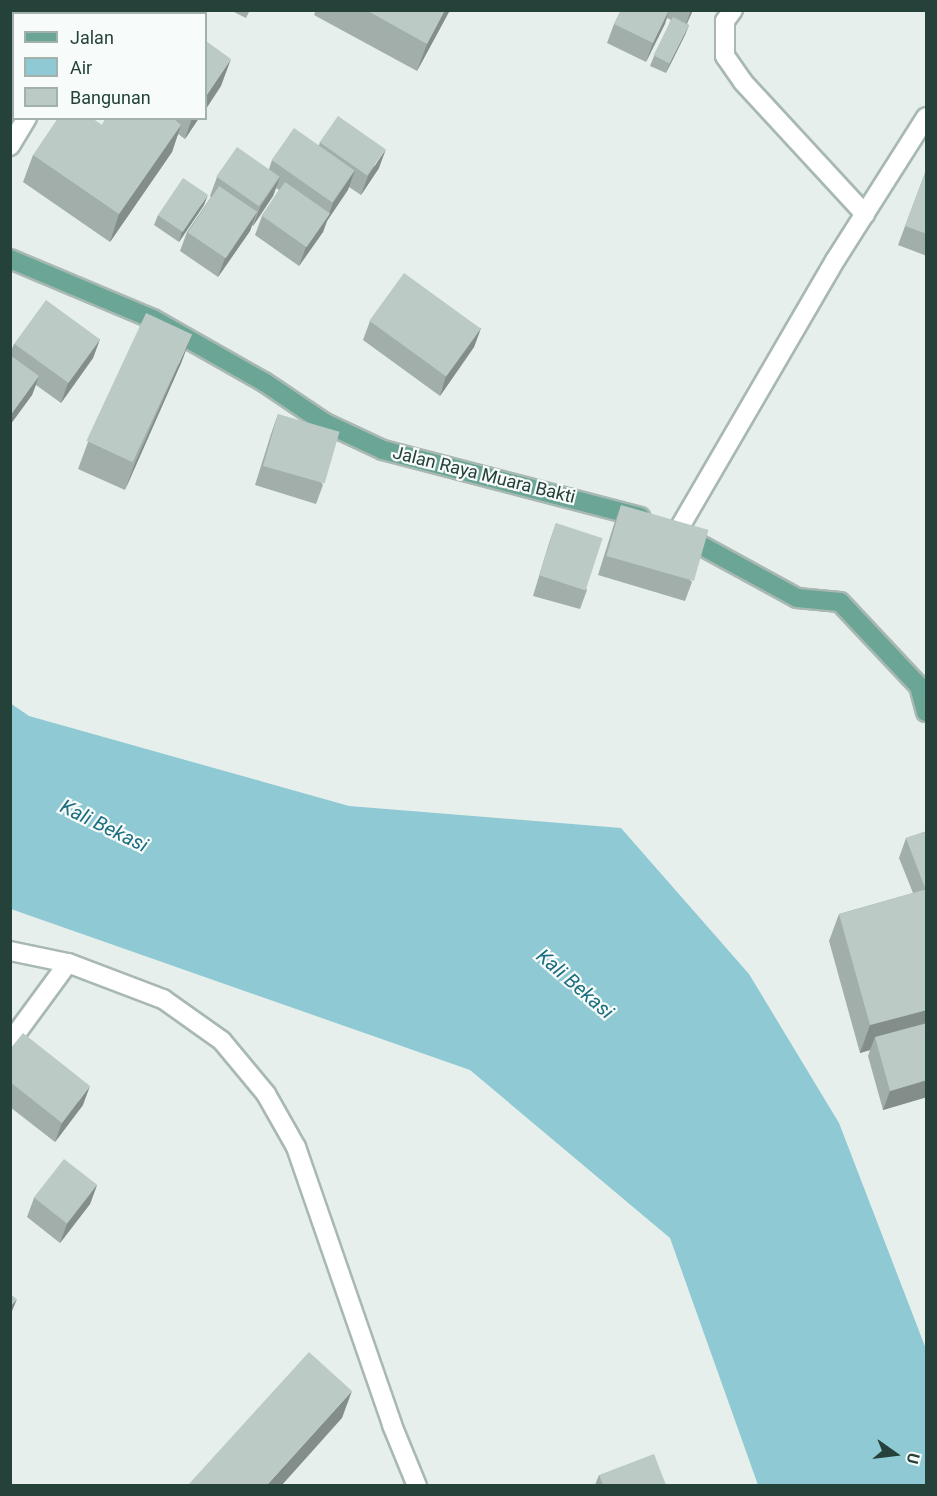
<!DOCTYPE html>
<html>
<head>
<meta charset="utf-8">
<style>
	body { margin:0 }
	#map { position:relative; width:937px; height:1496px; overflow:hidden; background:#e6efeb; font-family:Roboto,sans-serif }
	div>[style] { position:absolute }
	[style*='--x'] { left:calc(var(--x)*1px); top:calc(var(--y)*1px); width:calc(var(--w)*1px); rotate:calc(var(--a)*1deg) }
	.water>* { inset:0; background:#8ec9d4 }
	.roads { filter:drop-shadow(2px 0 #a8b8b2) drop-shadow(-2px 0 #a8b8b2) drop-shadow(0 2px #a8b8b2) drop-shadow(0 -2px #a8b8b2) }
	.minor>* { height:18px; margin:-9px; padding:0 9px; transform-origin:9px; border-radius:9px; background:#fff }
	.major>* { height:18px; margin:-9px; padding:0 9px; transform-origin:9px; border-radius:9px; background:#6aa596 }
	.wall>* { inset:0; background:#a1aea9; transform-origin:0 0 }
	.shaded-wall>* { inset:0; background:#838d89 }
	.building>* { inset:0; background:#bbcac4; transform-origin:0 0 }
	span { translate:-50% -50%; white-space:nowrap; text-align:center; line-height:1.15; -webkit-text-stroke:4.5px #f7fbf9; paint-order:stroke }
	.street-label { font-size:18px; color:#24423a }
	.water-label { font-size:20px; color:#1c6f80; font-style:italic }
	.frame { position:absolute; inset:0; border:12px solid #24423a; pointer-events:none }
	.legend { position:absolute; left:12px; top:12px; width:195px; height:108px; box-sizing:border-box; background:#f7fbf9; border:2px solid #a3b1ad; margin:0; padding:8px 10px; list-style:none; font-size:18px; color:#24423a }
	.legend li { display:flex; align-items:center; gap:12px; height:30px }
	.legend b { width:30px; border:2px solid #a3b1ad }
	.north { position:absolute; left:865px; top:1424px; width:60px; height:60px; -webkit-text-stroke:4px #f7fbf9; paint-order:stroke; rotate:104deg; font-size:16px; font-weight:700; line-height:24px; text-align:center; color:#24423a }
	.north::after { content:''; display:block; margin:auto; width:21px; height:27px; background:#24423a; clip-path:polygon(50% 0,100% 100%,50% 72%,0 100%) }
</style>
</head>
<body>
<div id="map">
	<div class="water">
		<div style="clip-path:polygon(10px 703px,29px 716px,349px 806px,621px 828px,749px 974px,839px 1123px,926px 1349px,926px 1485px,758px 1485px,670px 1238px,470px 1070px,11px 909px)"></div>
	</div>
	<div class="roads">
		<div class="minor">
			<div style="--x:733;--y:10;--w:14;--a:126"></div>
			<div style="--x:725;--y:21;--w:35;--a:90"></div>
			<div style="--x:725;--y:56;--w:32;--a:55"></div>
			<div style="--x:743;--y:82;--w:180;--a:47.3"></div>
			<div style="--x:10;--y:146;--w:33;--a:-59"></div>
			<div style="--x:677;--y:532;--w:316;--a:-59.8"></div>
			<div style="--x:836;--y:259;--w:168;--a:-57.6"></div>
			<div style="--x:10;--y:951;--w:59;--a:11.7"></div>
			<div style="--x:68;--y:963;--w:102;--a:20.8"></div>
			<div style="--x:163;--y:999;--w:72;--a:35.4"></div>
			<div style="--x:222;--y:1041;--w:69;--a:50.3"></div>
			<div style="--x:266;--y:1094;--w:61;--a:60.5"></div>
			<div style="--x:296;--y:1147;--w:294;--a:70.9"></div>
			<div style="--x:392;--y:1425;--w:66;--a:67.7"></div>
			<div style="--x:10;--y:1042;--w:98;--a:-53.7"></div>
		</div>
		<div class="major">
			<div style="--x:10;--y:259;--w:155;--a:22.8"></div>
			<div style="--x:153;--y:319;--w:128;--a:29.6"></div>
			<div style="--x:264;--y:382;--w:73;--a:33.9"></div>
			<div style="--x:325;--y:423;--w:64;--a:25"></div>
			<div style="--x:383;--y:450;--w:266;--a:14.6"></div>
			<div style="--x:682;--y:535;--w:131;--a:28.7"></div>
			<div style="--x:797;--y:598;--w:43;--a:5.3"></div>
			<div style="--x:840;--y:602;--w:115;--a:46.8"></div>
			<div style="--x:919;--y:686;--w:27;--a:75"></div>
		</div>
	</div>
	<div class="wall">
		<div style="left:10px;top:10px;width:6px;height:84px;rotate:45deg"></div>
		<div style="clip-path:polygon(230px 10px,250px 10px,246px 18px)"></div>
		<div style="clip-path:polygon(316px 10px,450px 10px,417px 71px,314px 15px)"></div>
		<div style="clip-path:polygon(621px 10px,693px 10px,687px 24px,689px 25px,685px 35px,666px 73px,650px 66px,654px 56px,671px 20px,667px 18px,646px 62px,607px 43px,614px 24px)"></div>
		<div style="clip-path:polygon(106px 118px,199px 118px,185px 139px,178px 134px,172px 152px,110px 242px,23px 182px,33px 155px,102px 125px)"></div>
		<div style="clip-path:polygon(320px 142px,379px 168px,361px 195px,349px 187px,327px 221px,323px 232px,299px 266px,255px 235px,262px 216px,279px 190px,276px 188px,273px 196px,253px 226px,252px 225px,250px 231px,218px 277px,180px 251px,187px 232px,211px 197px,210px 196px,217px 177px,269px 169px,272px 160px,319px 145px)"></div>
		<div style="clip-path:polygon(925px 173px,927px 173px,927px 256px,898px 245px)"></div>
		<div style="clip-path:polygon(204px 205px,179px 242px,154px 225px,158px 215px)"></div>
		<div style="clip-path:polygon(370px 321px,481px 328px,474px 347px,440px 396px,363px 340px)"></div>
		<div style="clip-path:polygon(100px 339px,93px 358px,61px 403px,36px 385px,32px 395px,10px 425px,10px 353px,14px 344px)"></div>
		<div style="clip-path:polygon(182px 361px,125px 490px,78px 469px,88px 442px)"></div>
		<div style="clip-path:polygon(278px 414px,323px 485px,316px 504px,255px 485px,271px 434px)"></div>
		<div style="clip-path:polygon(621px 505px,692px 582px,685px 601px,598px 575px,614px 524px)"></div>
		<div style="clip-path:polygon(556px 523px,587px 590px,580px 609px,533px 596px,549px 543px)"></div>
		<div style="clip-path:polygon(927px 831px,927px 1097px,883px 1110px,868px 1056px,870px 1050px,860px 1053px,829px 941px,839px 914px,913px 893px,899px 858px,906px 838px)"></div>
		<div style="clip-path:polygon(10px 1049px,83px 1105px,55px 1142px,10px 1107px)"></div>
		<div style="clip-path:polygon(97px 1185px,90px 1204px,60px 1243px,27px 1217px,34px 1198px)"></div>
		<div style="clip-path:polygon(599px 1475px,666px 1485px,595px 1485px)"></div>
	</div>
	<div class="shaded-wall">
		<div style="clip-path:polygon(445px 10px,450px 10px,417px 71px,427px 44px)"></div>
		<div style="clip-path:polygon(669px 10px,665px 24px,646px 62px,653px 43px)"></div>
		<div style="clip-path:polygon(691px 10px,693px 10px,685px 27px)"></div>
		<div style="clip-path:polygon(689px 25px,685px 35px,666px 73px,670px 63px)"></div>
		<div style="clip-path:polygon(231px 59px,221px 86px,206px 109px,206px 96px)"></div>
		<div style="clip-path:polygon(192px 118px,199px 118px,185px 139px)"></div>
		<div style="clip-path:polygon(181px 125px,172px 152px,110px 242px,119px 214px)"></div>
		<div style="clip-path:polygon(386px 149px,379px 168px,361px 195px,368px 176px)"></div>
		<div style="clip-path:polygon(355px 170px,348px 190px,327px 221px,323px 232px,299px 266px,306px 247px,329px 214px,333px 203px)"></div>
		<div style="clip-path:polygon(280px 177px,273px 196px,253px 226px,260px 207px)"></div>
		<div style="clip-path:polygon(208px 195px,204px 205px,179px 242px,182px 232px)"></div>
		<div style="clip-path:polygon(257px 212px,250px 231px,218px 277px,225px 258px)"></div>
		<div style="clip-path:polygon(481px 328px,474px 347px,440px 396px,446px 376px)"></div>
		<div style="clip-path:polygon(192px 334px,182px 361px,125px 490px,135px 463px)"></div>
		<div style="clip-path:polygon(100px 339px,93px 358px,61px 403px,68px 383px)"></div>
		<div style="clip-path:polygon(39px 376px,32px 395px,10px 425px,10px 416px)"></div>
		<div style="clip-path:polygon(927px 1010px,927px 1034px,875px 1037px,870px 1050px,860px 1053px,870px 1025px)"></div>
		<div style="clip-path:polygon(927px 1080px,927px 1097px,883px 1110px,890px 1091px)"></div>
		<div style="clip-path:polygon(90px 1086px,83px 1105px,55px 1142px,62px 1123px)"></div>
		<div style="clip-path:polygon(97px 1185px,90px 1204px,60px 1243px,67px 1224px)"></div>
		<div style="clip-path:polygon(17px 1299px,10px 1316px,10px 1307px)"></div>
		<div style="clip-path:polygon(352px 1391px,342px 1418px,282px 1485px,267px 1485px)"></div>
	</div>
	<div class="building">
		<div style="clip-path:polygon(10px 10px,44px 10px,43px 14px,14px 14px,14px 65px,10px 64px)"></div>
		<div style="left:104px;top:10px;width:57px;height:4px"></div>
		<div style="clip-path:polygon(366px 10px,445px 10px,427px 44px)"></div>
		<div style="clip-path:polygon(621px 10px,669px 10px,653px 43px,614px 24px)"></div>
		<div style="left:673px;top:17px;width:18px;height:43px;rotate:27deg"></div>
		<div style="clip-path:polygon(206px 41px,231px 59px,206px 96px)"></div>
		<div style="left:338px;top:116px;width:58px;height:32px;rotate:35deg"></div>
		<div style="clip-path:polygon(58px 118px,92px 118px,102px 125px,106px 118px,173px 118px,181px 125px,119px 214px,33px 155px)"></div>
		<div style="left:294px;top:128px;width:74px;height:39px;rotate:35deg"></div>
		<div style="left:237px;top:147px;width:52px;height:36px;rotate:35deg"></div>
		<div style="clip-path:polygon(925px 173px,927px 173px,927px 234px,905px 226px)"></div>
		<div style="left:183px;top:178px;width:30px;height:45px;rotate:34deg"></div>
		<div style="left:285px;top:182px;width:55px;height:41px;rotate:35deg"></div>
		<div style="left:219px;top:186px;width:46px;height:56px;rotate:34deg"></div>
		<div style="left:404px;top:273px;width:95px;height:59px;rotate:36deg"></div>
		<div style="left:46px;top:300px;width:67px;height:54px;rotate:36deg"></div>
		<div style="left:146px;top:313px;width:51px;height:141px;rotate:25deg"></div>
		<div style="clip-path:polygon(10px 355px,39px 376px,10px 416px)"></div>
		<div style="left:278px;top:414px;width:64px;height:54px;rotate:16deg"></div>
		<div style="left:621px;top:505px;width:91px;height:53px;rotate:16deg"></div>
		<div style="left:556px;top:523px;width:49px;height:55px;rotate:18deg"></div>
		<div style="clip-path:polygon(927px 831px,927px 887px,925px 888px,906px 838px)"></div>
		<div style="clip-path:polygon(927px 889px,927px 1010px,870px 1025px,839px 914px)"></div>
		<div style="clip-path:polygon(927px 1023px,927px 1080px,890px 1091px,875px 1037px)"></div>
		<div style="clip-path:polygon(23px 1033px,90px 1086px,62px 1123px,10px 1082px,10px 1049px)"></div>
		<div style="left:64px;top:1159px;width:42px;height:49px;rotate:38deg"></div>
		<div style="clip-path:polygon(10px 1294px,17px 1299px,10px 1307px)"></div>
		<div style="clip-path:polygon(309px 1352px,352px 1391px,267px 1485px,188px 1485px)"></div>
		<div style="clip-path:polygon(654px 1454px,666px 1485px,603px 1485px,599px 1475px)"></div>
	</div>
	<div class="street-label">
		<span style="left:484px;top:475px;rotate:14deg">Jalan Raya Muara Bakti</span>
	</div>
	<div class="water-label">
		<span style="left:104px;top:826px;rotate:26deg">Kali Bekasi</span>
		<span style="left:575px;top:984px;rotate:41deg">Kali Bekasi</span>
	</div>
	<div class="frame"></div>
	<ul class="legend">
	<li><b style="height:8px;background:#6aa596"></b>Jalan</li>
	<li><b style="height:16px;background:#8ec9d4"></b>Air</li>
	<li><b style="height:16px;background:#bbcac4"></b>Bangunan</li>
	</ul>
	<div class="north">U</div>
</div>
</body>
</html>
